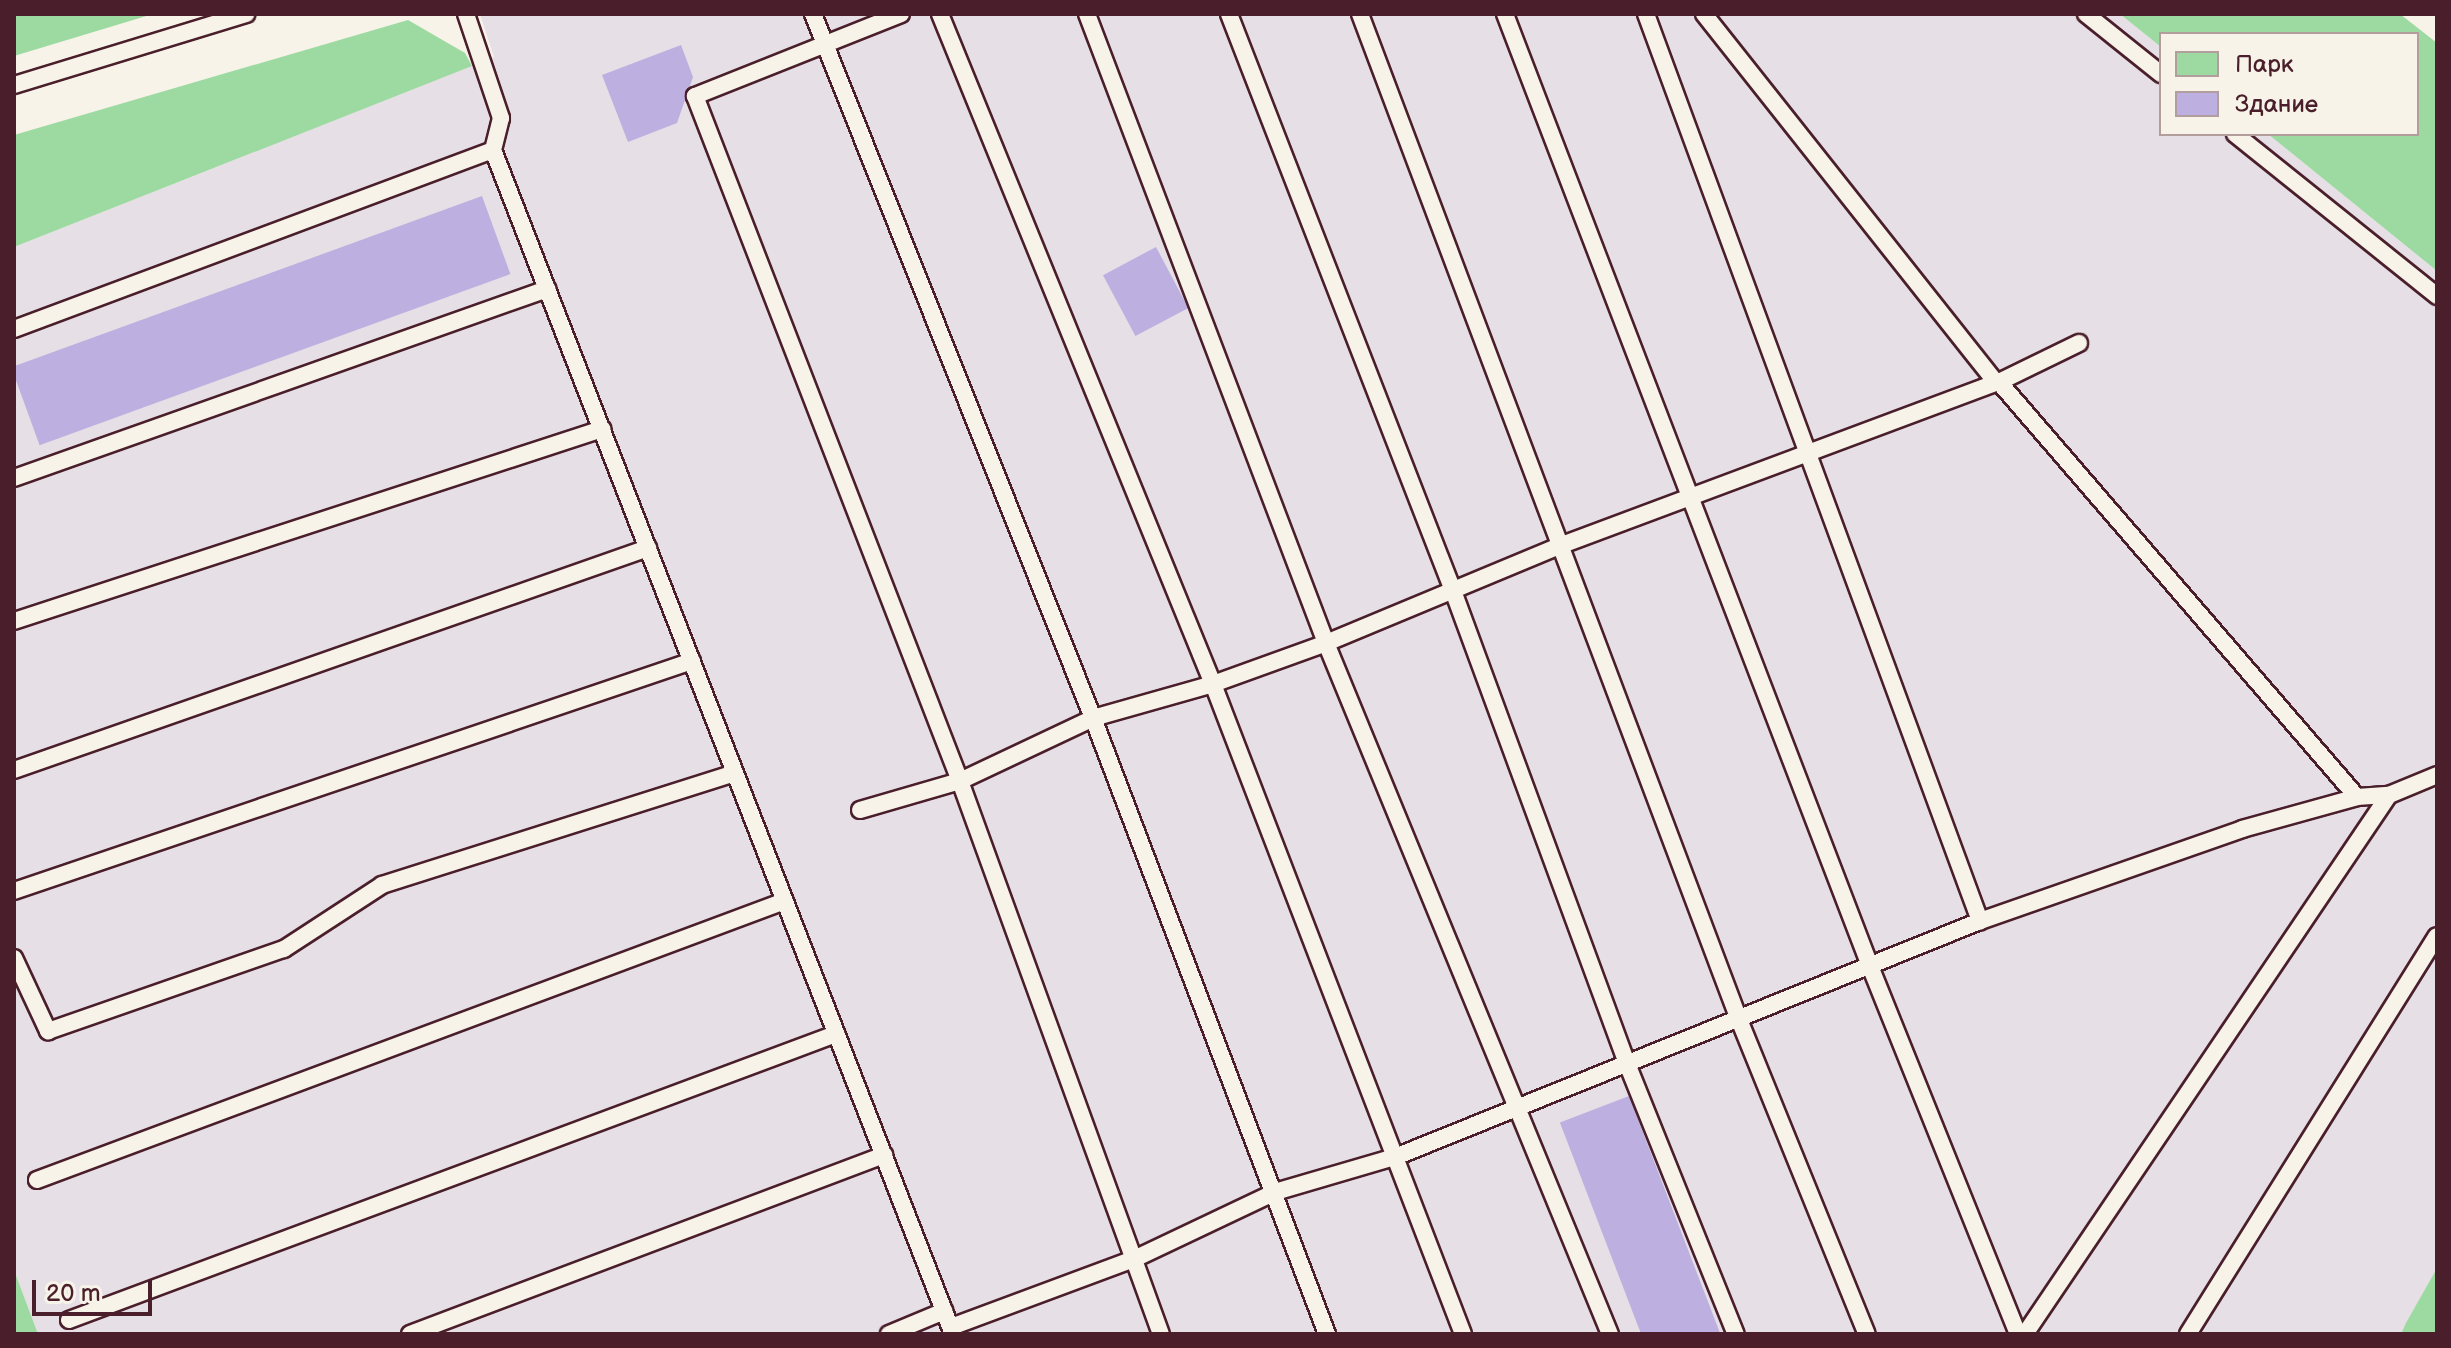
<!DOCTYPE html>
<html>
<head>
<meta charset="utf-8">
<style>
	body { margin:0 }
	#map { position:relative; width:2451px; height:1348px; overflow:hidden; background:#f7f3e8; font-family:"Balsamiq Sans",sans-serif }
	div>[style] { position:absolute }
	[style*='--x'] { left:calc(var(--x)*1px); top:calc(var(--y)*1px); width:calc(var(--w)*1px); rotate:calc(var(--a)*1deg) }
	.built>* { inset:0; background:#e6dfe6 }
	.green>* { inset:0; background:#9ddaa1 }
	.building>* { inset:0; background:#bdb0e1; transform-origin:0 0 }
	.roads { filter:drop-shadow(2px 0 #4a1f2b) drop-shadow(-2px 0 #4a1f2b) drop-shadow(0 2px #4a1f2b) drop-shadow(0 -2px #4a1f2b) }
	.lane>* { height:16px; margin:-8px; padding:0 8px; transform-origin:8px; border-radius:8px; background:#f7f3e8 }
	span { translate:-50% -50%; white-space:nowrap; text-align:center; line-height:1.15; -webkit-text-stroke:6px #f7f3e8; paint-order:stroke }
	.frame { position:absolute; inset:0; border:16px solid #4a1f2b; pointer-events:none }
	.legend { position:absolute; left:2159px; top:32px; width:260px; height:104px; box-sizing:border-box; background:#f7f3e8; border:2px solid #b29e9c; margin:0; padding:10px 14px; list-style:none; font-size:24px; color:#4a1f2b }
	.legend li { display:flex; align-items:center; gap:16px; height:40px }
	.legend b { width:40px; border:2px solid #b29e9c }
	.scale { position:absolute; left:32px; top:1280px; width:120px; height:36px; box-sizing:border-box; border:4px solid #4a1f2b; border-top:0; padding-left:10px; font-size:24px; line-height:28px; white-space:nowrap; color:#4a1f2b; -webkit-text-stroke:6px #f7f3e8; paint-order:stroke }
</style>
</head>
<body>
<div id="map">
	<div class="built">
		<div style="clip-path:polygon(480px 14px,2120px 14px,2161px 47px,2161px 134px,2268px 134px,2437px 271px,2437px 1268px,2401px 1334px,38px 1334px,14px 1270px,14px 247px,494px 57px)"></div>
	</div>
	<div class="green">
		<div style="clip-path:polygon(14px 14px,153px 14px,14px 56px)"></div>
		<div style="clip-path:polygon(2120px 14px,2400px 14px,2437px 43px,2437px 271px,2268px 134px,2417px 134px,2417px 34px,2161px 34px,2161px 47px)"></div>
		<div style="clip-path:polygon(408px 20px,465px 53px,472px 66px,14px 247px,14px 135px)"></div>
		<div style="clip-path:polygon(2437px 1268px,2437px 1334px,2401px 1334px,2406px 1323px)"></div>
		<div style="clip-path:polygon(14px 1270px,38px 1334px,14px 1334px)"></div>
	</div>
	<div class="building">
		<div style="clip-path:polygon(681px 45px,693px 77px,677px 123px,628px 142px,602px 75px)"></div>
		<div style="left:482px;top:196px;width:83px;height:501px;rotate:70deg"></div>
		<div style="left:1156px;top:247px;width:69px;height:60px;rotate:62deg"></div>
		<div style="left:1629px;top:1096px;width:255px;height:74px;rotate:69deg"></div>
	</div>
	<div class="roads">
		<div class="lane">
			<div style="--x:466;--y:14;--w:110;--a:71.4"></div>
			<div style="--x:501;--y:118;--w:33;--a:104"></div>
			<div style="--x:493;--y:150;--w:1270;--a:68.77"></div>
			<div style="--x:813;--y:14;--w:758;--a:68.31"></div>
			<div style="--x:1093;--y:718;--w:659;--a:69.2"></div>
			<div style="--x:901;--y:14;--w:222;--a:158.3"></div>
			<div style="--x:695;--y:96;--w:734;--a:68.85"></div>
			<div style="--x:960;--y:781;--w:588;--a:70.03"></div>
			<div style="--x:940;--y:14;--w:723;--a:67.83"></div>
			<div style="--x:1213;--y:684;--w:696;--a:68.96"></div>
			<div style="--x:1087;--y:14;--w:673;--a:69.19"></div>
			<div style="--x:1326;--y:643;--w:747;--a:67.66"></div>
			<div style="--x:1229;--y:14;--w:616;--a:68.77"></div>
			<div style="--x:1452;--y:588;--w:509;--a:69.79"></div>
			<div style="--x:1628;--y:1066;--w:289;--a:68.1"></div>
			<div style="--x:1360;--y:14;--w:1072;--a:69.35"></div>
			<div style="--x:1738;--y:1017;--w:342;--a:67.9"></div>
			<div style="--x:1505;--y:14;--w:1020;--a:69.02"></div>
			<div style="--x:1870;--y:966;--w:397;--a:68.1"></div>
			<div style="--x:1646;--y:14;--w:967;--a:69.78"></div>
			<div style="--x:1704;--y:14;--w:471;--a:51.6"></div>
			<div style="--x:2086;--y:14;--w:96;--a:38.7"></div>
			<div style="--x:14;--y:85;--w:243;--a:-17"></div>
			<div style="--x:2235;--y:134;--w:259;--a:38.7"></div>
			<div style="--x:14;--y:329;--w:511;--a:-20.49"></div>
			<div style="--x:1999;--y:382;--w:548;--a:49.22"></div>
			<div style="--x:14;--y:478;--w:566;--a:-19.52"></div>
			<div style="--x:14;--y:621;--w:619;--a:-18.08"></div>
			<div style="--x:14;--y:770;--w:672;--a:-19.3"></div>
			<div style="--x:860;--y:810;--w:104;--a:-16.2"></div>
			<div style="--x:960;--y:781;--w:147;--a:-25.3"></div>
			<div style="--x:1093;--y:718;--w:125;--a:-15.8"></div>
			<div style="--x:1213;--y:684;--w:120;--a:-19.9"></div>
			<div style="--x:1326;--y:643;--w:256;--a:-22.6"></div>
			<div style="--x:1562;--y:545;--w:466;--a:-20.5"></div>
			<div style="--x:1999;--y:382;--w:89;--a:-26"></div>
			<div style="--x:14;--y:891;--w:716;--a:-18.74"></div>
			<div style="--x:14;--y:958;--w:81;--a:65"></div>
			<div style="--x:48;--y:1031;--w:250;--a:-19.2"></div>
			<div style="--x:284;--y:949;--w:117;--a:-33.1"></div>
			<div style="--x:382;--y:885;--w:370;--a:-17.6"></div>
			<div style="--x:37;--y:1180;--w:798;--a:-20.46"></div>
			<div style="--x:69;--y:1320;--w:819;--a:-20.45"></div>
			<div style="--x:951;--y:1327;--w:195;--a:-20.4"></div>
			<div style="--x:1134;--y:1259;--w:156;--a:-25.4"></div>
			<div style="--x:1275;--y:1192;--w:125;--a:-16.3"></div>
			<div style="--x:1395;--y:1157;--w:631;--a:-21.97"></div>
			<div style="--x:1980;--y:921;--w:278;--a:-19.3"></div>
			<div style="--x:2242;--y:829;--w:119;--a:-15.5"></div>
			<div style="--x:2357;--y:797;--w:32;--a:-4"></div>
			<div style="--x:2389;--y:795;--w:52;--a:-22.6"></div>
			<div style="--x:410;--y:1334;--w:507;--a:-20.69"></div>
			<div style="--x:889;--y:1334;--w:60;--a:-22.7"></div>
			<div style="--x:2025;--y:1334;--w:650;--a:-55.97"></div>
			<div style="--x:2188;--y:1334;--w:469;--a:-58"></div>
		</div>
	</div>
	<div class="frame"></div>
	<ul class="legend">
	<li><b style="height:22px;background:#9ddaa1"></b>Парк</li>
	<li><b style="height:22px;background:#bdb0e1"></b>Здание</li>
	</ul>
	<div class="scale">20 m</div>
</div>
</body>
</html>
